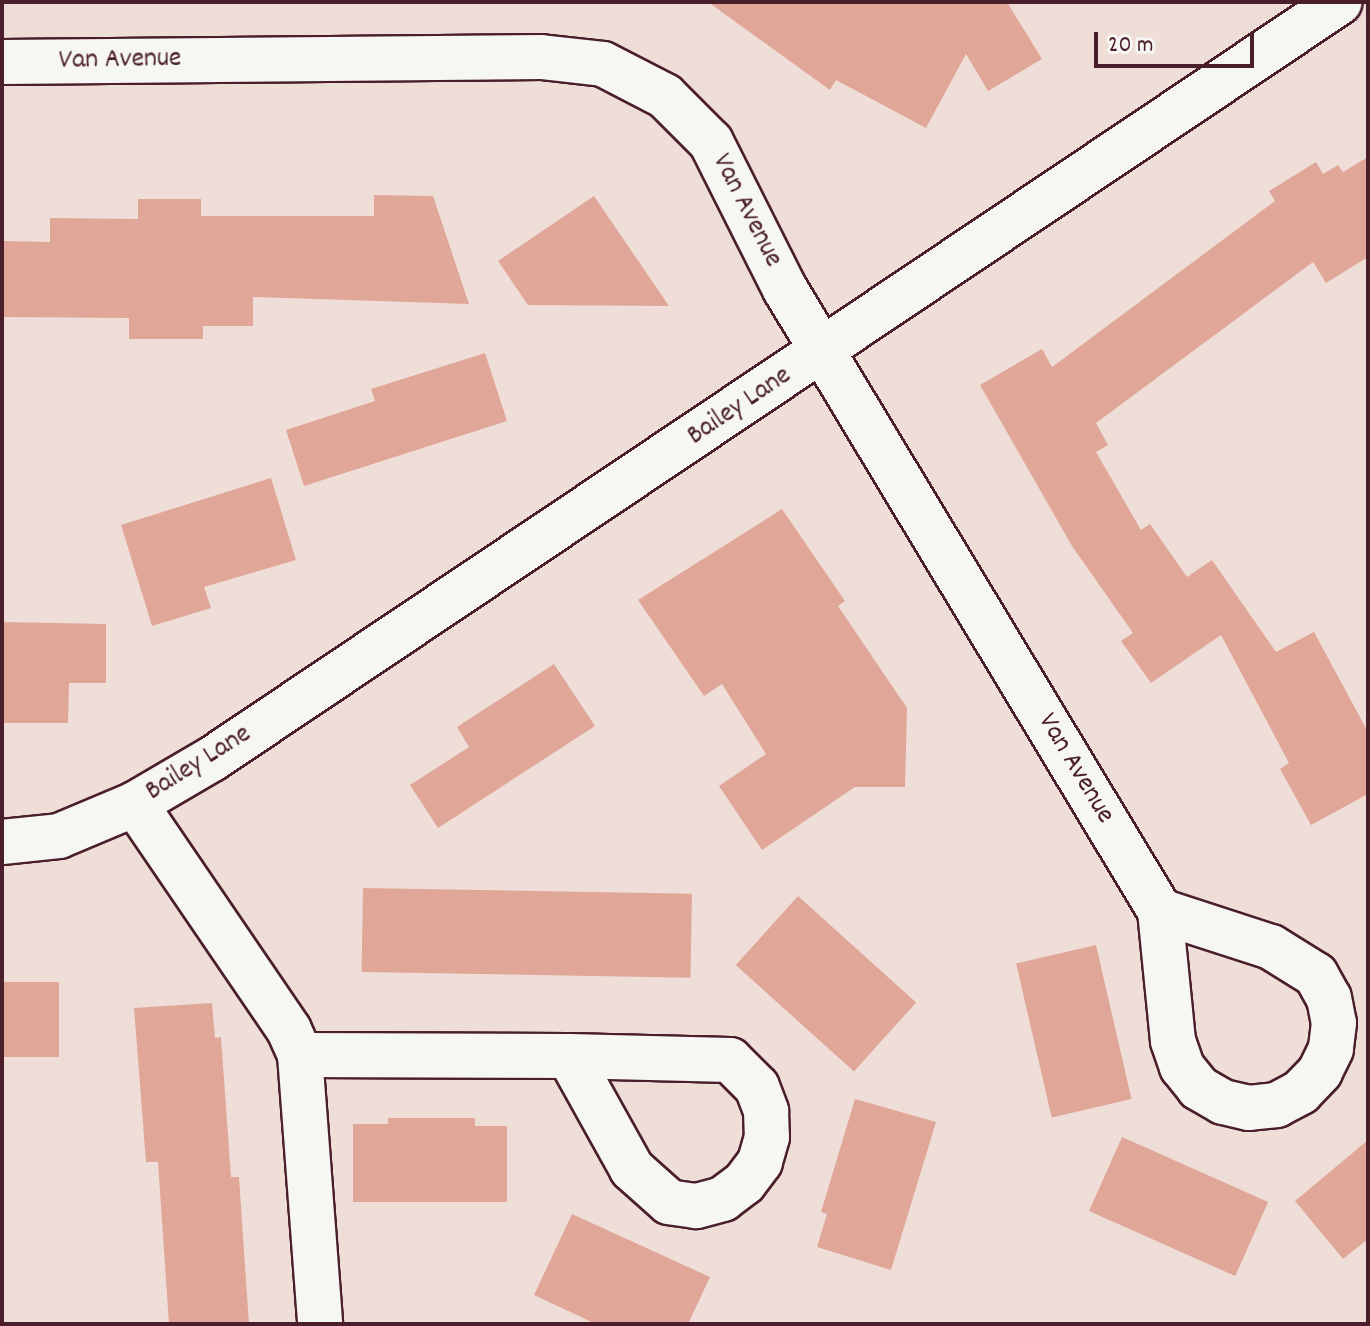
<!DOCTYPE html>
<style>
body{margin:0}
#map{position:relative;width:1370px;height:1326px;overflow:hidden;background:#efded7;font-family:Dekko,sans-serif}
div>[style]{position:absolute}
.building>*{inset:0;background:#e0a799;transform-origin:0 0}
.roads{filter:drop-shadow(2px 0 #4a1f2b) drop-shadow(-2px 0 #4a1f2b) drop-shadow(0 2px #4a1f2b) drop-shadow(0 -2px #4a1f2b)}
.minor>*{height:44px;margin:-22px;padding:0 22px;transform-origin:22px;border-radius:22px;background:#f6f6f2}
span{translate:-50% -50%;white-space:nowrap;text-align:center;line-height:1.15;-webkit-text-stroke:7px #f6f6f2;paint-order:stroke}
.street-label{font-size:28px;color:#4a1f2b}
.frame{position:absolute;inset:0;border:4px solid #4a1f2b;pointer-events:none}
.scale{position:absolute;left:1094px;top:32px;width:160px;height:36px;box-sizing:border-box;border:4px solid #4a1f2b;border-top:0;padding-left:10px;font-size:24px;line-height:28px;white-space:nowrap;color:#4a1f2b;-webkit-text-stroke:6px #f6f6f2;paint-order:stroke}
</style>
<div id="map">
<div class="building">
<div style="clip-path:polygon(708px 2px,1007px 2px,1042px 59px,988px 91px,966px 54px,926px 128px,836px 80px,830px 90px)"></div>
<div style="clip-path:polygon(1368px 157px,1368px 257px,1326px 283px,1313px 262px,1096px 423px,1108px 445px,1096px 452px,1141px 530px,1150px 524px,1187px 577px,1212px 560px,1276px 652px,1314px 632px,1368px 732px,1368px 794px,1311px 825px,1280px 769px,1289px 763px,1221px 635px,1151px 683px,1121px 641px,1133px 633px,1072px 546px,980px 385px,1042px 349px,1052px 367px,1275px 201px,1269px 191px,1316px 162px,1323px 174px,1338px 165px,1343px 172px)"></div>
<div style="clip-path:polygon(374px 195px,433px 196px,469px 304px,253px 297px,253px 326px,203px 326px,203px 339px,129px 339px,129px 318px,2px 317px,2px 241px,50px 242px,50px 218px,138px 219px,138px 199px,201px 199px,201px 216px,374px 216px)"></div>
<div style="clip-path:polygon(594px 196px,669px 306px,528px 305px,498px 261px)"></div>
<div style="clip-path:polygon(485px 353px,507px 421px,304px 486px,286px 430px,375px 401px,371px 389px)"></div>
<div style="clip-path:polygon(271px 478px,296px 560px,204px 587px,211px 608px,152px 626px,121px 525px)"></div>
<div style="clip-path:polygon(782px 509px,845px 601px,838px 606px,907px 708px,905px 787px,855px 787px,762px 850px,719px 786px,766px 754px,722px 684px,704px 696px,638px 600px)"></div>
<div style="clip-path:polygon(2px 622px,106px 624px,106px 683px,69px 683px,68px 723px,2px 723px)"></div>
<div style="clip-path:polygon(554px 664px,595px 726px,438px 828px,410px 785px,469px 747px,457px 727px)"></div>
<div style="left:363px;top:888px;width:329px;height:84px;rotate:1deg"></div>
<div style="left:798px;top:896px;width:159px;height:93px;rotate:42deg"></div>
<div style="left:1096px;top:945px;width:158px;height:82px;rotate:77deg"></div>
<div style="left:2px;top:982px;width:57px;height:75px"></div>
<div style="clip-path:polygon(212px 1003px,215px 1038px,221px 1037px,231px 1177px,239px 1177px,249px 1324px,169px 1324px,158px 1162px,146px 1162px,134px 1008px)"></div>
<div style="clip-path:polygon(855px 1099px,936px 1122px,891px 1270px,817px 1247px,827px 1214px,821px 1212px)"></div>
<div style="clip-path:polygon(388px 1118px,475px 1118px,475px 1126px,507px 1126px,507px 1202px,353px 1202px,353px 1124px,388px 1124px)"></div>
<div style="left:1122px;top:1137px;width:160px;height:81px;rotate:24deg"></div>
<div style="clip-path:polygon(1368px 1140px,1368px 1239px,1343px 1259px,1295px 1201px)"></div>
<div style="clip-path:polygon(572px 1214px,710px 1277px,688px 1324px,596px 1324px,534px 1295px)"></div>
</div>
<div class="roads">
<div class="minor">
<div style="left:2px;top:62px;width:539px;rotate:-0.53deg"></div>
<div style="left:541px;top:57px;width:62px;rotate:6.4deg"></div>
<div style="left:603px;top:64px;width:70px;rotate:27.3deg"></div>
<div style="left:665px;top:96px;width:65px;rotate:45deg"></div>
<div style="left:711px;top:142px;width:165px;rotate:63.3deg"></div>
<div style="left:785px;top:289px;width:726px;rotate:58.91deg"></div>
<div style="left:135px;top:804px;width:273px;rotate:55.7deg"></div>
<div style="left:289px;top:1030px;width:27px;rotate:66deg"></div>
<div style="left:300px;top:1055px;width:269px;rotate:0.2deg"></div>
<div style="left:2px;top:842px;width:57px;rotate:-6deg"></div>
<div style="left:59px;top:836px;width:82px;rotate:-22.8deg"></div>
<div style="left:135px;top:804px;width:89px;rotate:-30.3deg"></div>
<div style="left:212px;top:759px;width:1358px;rotate:-33.87deg"></div>
<div style="left:1160px;top:911px;width:117px;rotate:18deg"></div>
<div style="left:1271px;top:947px;width:53px;rotate:31.9deg"></div>
<div style="left:1316px;top:975px;width:26px;rotate:61deg"></div>
<div style="left:1329px;top:998px;width:25px;rotate:79deg"></div>
<div style="left:1334px;top:1023px;width:26px;rotate:97deg"></div>
<div style="left:1331px;top:1049px;width:25px;rotate:116deg"></div>
<div style="left:1320px;top:1072px;width:28px;rotate:134deg"></div>
<div style="left:1301px;top:1092px;width:27px;rotate:152deg"></div>
<div style="left:1277px;top:1105px;width:28px;rotate:174deg"></div>
<div style="left:1249px;top:1108px;width:27px;rotate:-167deg"></div>
<div style="left:1223px;top:1102px;width:28px;rotate:-150deg"></div>
<div style="left:1199px;top:1088px;width:27px;rotate:-129deg"></div>
<div style="left:1182px;top:1067px;width:28px;rotate:-109deg"></div>
<div style="left:1173px;top:1041px;width:131px;rotate:-95.7deg"></div>
<div style="left:300px;top:1055px;width:270px;rotate:85.7deg"></div>
<div style="left:569px;top:1056px;width:161px;rotate:1.4deg"></div>
<div style="left:730px;top:1060px;width:38px;rotate:45deg"></div>
<div style="left:757px;top:1087px;width:26px;rotate:69deg"></div>
<div style="left:766px;top:1111px;width:26px;rotate:88deg"></div>
<div style="left:767px;top:1137px;width:26px;rotate:106deg"></div>
<div style="left:760px;top:1162px;width:26px;rotate:127deg"></div>
<div style="left:744px;top:1183px;width:26px;rotate:143deg"></div>
<div style="left:723px;top:1199px;width:28px;rotate:165deg"></div>
<div style="left:696px;top:1206px;width:27px;rotate:-172deg"></div>
<div style="left:669px;top:1202px;width:50px;rotate:-138.3deg"></div>
<div style="left:632px;top:1169px;width:129px;rotate:-119.1deg"></div>
</div>
</div>
<div class="street-label">
<span style="left:120px;top:61px;rotate:-1deg">Van Avenue</span>
<span style="left:746px;top:211px;rotate:63deg">Van Avenue</span>
<span style="left:740px;top:407px;rotate:-34deg">Bailey Lane</span>
<span style="left:199px;top:764px;rotate:-32deg">Bailey Lane</span>
<span style="left:1075px;top:769px;rotate:59deg">Van Avenue</span>
</div>
<div class="frame"></div>
<div class="scale">20 m</div>
</div>
